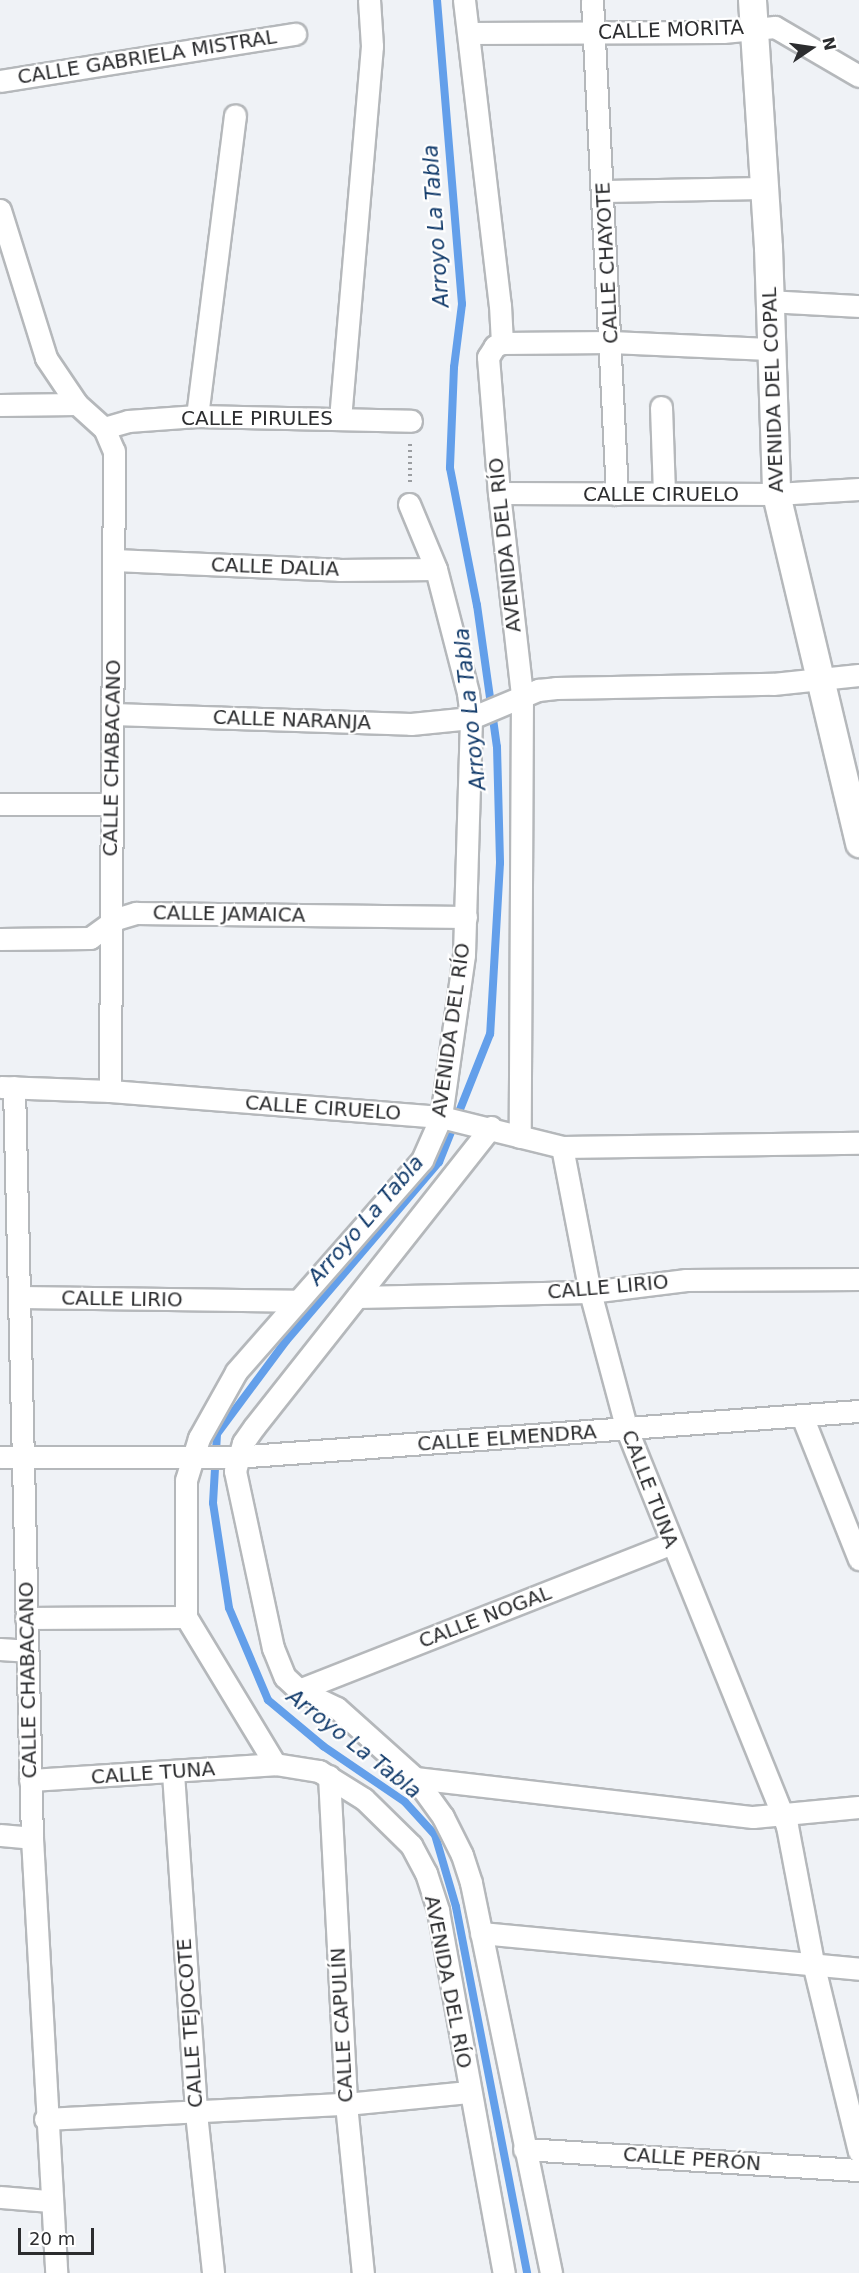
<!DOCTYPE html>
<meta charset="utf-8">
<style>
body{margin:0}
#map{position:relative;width:859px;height:2273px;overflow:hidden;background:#eff2f6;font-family:"DejaVu Sans",sans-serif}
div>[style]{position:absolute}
.stream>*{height:8px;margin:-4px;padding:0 4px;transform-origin:4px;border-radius:4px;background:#639fea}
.path>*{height:4px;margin-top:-2px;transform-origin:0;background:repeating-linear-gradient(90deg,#9b9ea1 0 1.5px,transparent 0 6px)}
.roads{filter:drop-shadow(2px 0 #b5b8bb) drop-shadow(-2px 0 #b5b8bb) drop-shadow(0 2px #b5b8bb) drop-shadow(0 -2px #b5b8bb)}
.minor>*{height:21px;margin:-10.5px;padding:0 10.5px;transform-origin:10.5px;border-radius:10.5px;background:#fff}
.tertiary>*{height:27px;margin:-13.5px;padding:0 13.5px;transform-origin:13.5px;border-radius:13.5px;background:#fff}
span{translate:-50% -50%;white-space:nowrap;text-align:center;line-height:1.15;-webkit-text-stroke:4.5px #fff;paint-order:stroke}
.street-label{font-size:20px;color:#2c2d2f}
.water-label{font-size:21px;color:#113a6a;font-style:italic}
.north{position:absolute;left:781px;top:18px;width:60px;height:60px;-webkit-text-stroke:4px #fff;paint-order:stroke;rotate:77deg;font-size:16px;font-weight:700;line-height:24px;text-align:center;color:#2c2d2f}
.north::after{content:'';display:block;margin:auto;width:21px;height:27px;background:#2c2d2f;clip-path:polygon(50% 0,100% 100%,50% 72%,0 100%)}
.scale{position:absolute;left:18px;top:2228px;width:76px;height:27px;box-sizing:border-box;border:3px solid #2c2d2f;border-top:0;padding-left:8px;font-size:18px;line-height:21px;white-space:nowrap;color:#2c2d2f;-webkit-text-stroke:4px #fff;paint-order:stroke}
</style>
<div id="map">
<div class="stream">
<div style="left:437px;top:0;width:305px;rotate:85.3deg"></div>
<div style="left:462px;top:304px;width:64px;rotate:97.2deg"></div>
<div style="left:454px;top:367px;width:101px;rotate:92.3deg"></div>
<div style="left:450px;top:468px;width:140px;rotate:78.9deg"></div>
<div style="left:477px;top:605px;width:143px;rotate:82deg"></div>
<div style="left:497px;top:747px;width:116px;rotate:88.5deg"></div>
<div style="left:500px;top:863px;width:171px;rotate:93.3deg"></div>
<div style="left:490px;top:1034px;width:138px;rotate:111.7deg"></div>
<div style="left:439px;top:1162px;width:235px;rotate:130.5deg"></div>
<div style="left:286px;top:1341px;width:116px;rotate:126.6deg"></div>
<div style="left:217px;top:1434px;width:69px;rotate:93.3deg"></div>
<div style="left:213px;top:1503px;width:106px;rotate:81.3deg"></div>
<div style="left:229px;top:1608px;width:100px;rotate:67deg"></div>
<div style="left:268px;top:1700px;width:72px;rotate:39.9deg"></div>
<div style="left:323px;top:1746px;width:99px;rotate:34.3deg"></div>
<div style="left:405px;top:1802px;width:45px;rotate:47.7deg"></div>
<div style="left:435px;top:1835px;width:75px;rotate:73.7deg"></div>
<div style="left:456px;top:1907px;width:373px;rotate:79deg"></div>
</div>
<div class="path">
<div style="left:410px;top:482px;width:40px;rotate:-90deg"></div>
</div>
<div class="roads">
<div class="minor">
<div style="left:464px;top:0;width:307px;rotate:83.3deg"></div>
<div style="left:500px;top:305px;width:38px;rotate:87deg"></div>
<div style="left:502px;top:343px;width:8px;rotate:157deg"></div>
<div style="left:495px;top:346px;width:13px;rotate:122deg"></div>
<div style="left:488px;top:357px;width:136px;rotate:85.4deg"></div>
<div style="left:499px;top:493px;width:204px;rotate:83.5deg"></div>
<div style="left:522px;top:696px;width:441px;rotate:90.3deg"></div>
<div style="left:592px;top:0;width:495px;rotate:87.1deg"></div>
<div style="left:469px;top:33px;width:254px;rotate:-0.2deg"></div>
<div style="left:723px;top:32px;width:52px;rotate:-5.5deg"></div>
<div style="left:775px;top:27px;width:97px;rotate:30.3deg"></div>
<div style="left:0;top:81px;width:299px;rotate:-9.1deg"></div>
<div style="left:603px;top:191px;width:161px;rotate:-1.1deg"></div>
<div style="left:0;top:210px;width:155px;rotate:72.7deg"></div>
<div style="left:46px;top:358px;width:55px;rotate:56deg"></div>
<div style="left:77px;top:404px;width:36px;rotate:42deg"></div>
<div style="left:104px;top:428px;width:25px;rotate:67deg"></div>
<div style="left:114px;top:451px;width:640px;rotate:90.36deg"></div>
<div style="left:769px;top:301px;width:90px;rotate:3.2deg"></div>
<div style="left:502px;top:343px;width:109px;rotate:-0.5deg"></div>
<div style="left:611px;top:342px;width:158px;rotate:2.5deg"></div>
<div style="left:0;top:405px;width:77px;rotate:-0.7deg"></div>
<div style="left:661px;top:407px;width:87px;rotate:88deg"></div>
<div style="left:197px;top:416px;width:303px;rotate:-82.8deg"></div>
<div style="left:340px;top:419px;width:374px;rotate:-85.1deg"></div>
<div style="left:372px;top:46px;width:46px;rotate:-93.7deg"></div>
<div style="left:104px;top:428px;width:25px;rotate:-16deg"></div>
<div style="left:128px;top:421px;width:69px;rotate:-4.1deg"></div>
<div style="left:197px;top:416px;width:214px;rotate:1.3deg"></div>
<div style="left:499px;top:493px;width:277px;rotate:0.2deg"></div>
<div style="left:776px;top:494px;width:83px;rotate:-3.4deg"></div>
<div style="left:409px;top:504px;width:70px;rotate:67.4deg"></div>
<div style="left:436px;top:569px;width:128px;rotate:75.5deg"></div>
<div style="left:468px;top:693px;width:25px;rotate:83deg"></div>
<div style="left:471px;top:718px;width:237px;rotate:91.7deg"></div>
<div style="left:464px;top:955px;width:164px;rotate:98.1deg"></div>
<div style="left:441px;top:1117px;width:47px;rotate:113.8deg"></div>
<div style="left:422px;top:1160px;width:282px;rotate:131.3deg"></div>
<div style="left:236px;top:1372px;width:76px;rotate:119.3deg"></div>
<div style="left:199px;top:1438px;width:44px;rotate:107.2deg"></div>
<div style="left:186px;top:1480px;width:137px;rotate:90deg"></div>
<div style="left:186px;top:1617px;width:172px;rotate:58.8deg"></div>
<div style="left:275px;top:1764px;width:45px;rotate:9deg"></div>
<div style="left:319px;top:1771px;width:53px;rotate:31.9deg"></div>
<div style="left:364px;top:1799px;width:66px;rotate:44.4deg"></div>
<div style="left:411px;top:1845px;width:32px;rotate:62deg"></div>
<div style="left:426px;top:1873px;width:40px;rotate:72deg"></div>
<div style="left:438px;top:1911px;width:368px;rotate:79.7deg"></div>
<div style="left:114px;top:560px;width:225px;rotate:2.5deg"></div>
<div style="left:339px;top:570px;width:97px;rotate:-0.6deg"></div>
<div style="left:113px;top:714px;width:298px;rotate:1.9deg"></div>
<div style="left:411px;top:724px;width:60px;rotate:-5.7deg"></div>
<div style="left:471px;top:718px;width:73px;rotate:-22.7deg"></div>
<div style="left:538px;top:690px;width:18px;rotate:-6deg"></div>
<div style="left:556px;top:688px;width:217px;rotate:-1.1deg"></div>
<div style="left:773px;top:684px;width:86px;rotate:-6deg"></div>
<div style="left:0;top:804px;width:111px"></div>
<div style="left:0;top:939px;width:90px;rotate:-0.6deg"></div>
<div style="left:90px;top:938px;width:32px;rotate:-36deg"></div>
<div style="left:116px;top:919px;width:21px;rotate:-17deg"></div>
<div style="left:136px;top:913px;width:330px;rotate:0.7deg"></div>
<div style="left:1px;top:1087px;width:109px;rotate:2.1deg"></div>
<div style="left:110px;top:1091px;width:332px;rotate:4.5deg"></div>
<div style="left:441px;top:1117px;width:125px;rotate:13.9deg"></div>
<div style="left:562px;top:1147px;width:297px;rotate:-0.8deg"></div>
<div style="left:14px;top:1087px;width:751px;rotate:88.63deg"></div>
<div style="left:32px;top:1838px;width:436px;rotate:86.8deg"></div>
<div style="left:491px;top:1127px;width:382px;rotate:128.3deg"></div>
<div style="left:254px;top:1427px;width:19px;rotate:125deg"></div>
<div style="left:243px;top:1443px;width:29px;rotate:106deg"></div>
<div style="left:235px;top:1471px;width:181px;rotate:77.9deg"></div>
<div style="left:273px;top:1648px;width:31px;rotate:68deg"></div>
<div style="left:285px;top:1677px;width:19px;rotate:43deg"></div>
<div style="left:299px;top:1690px;width:42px;rotate:25.3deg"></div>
<div style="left:337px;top:1708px;width:105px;rotate:41.9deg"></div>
<div style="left:415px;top:1778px;width:48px;rotate:54.3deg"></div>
<div style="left:443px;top:1817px;width:42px;rotate:63.4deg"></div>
<div style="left:462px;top:1855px;width:29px;rotate:72deg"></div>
<div style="left:471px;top:1883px;width:398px;rotate:78.4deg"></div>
<div style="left:562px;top:1147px;width:148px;rotate:79.1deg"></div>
<div style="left:590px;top:1292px;width:143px;rotate:75deg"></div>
<div style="left:627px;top:1430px;width:427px;rotate:68deg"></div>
<div style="left:787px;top:1826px;width:144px;rotate:79.2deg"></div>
<div style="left:814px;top:1967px;width:190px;rotate:76.3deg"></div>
<div style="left:20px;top:1297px;width:277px;rotate:0.8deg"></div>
<div style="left:357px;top:1297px;width:233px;rotate:-1.2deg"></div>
<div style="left:590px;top:1292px;width:97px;rotate:-7.1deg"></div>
<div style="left:686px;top:1280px;width:173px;rotate:-0.3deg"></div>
<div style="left:802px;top:1416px;width:154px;rotate:68.3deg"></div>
<div style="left:0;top:1457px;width:235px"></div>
<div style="left:235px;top:1457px;width:626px;rotate:-4.22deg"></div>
<div style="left:26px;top:1618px;width:160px;rotate:-0.4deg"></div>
<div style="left:0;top:1649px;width:26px;rotate:4deg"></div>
<div style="left:299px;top:1690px;width:399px;rotate:-21.5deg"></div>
<div style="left:173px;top:1773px;width:341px;rotate:86.1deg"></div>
<div style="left:196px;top:2113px;width:161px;rotate:83.9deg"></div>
<div style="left:329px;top:1776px;width:328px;rotate:87deg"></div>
<div style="left:346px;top:2104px;width:170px;rotate:84.3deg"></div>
<div style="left:415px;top:1778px;width:340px;rotate:6.6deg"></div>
<div style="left:753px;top:1817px;width:106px;rotate:-5.4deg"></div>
<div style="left:30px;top:1780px;width:246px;rotate:-3.7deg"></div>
<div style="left:0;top:1835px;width:32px;rotate:5deg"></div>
<div style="left:481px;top:1933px;width:380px;rotate:5.4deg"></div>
<div style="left:45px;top:2119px;width:301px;rotate:-2.9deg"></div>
<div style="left:346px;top:2104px;width:123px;rotate:-5.6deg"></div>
<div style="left:524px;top:2149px;width:336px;rotate:3.6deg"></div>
<div style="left:0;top:2197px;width:49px;rotate:4.7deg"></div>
</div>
<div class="tertiary">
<div style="left:752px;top:0;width:248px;rotate:86.3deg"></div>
<div style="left:768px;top:247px;width:247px;rotate:88.1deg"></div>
<div style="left:776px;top:494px;width:359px;rotate:76.6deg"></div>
</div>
</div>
<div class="street-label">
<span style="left:671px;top:30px;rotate:-2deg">CALLE MORITA</span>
<span style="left:147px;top:57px;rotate:-9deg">CALLE GABRIELA MISTRAL</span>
<span style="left:607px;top:263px;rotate:-93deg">CALLE CHAYOTE</span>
<span style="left:773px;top:390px;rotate:-92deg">AVENIDA DEL COPAL</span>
<span style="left:257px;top:418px">CALLE PIRULES</span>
<span style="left:661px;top:494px">CALLE CIRUELO</span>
<span style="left:505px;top:545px;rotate:-96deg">AVENIDA DEL RÍO</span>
<span style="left:275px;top:567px;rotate:2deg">CALLE DALIA</span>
<span style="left:292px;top:720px;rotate:2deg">CALLE NARANJA</span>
<span style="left:112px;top:758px;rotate:-89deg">CALLE CHABACANO</span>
<span style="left:229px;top:914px;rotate:1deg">CALLE JAMAICA</span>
<span style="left:451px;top:1030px;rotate:-82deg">AVENIDA DEL RÍO</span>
<span style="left:323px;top:1108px;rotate:4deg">CALLE CIRUELO</span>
<span style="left:608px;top:1287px;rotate:-5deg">CALLE LIRIO</span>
<span style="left:122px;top:1299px;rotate:1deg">CALLE LIRIO</span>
<span style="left:507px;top:1438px;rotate:-4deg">CALLE ELMENDRA</span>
<span style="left:650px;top:1489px;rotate:69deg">CALLE TUNA</span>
<span style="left:485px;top:1617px;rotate:-21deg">CALLE NOGAL</span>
<span style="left:28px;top:1680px;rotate:-91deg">CALLE CHABACANO</span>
<span style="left:153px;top:1773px;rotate:-4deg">CALLE TUNA</span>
<span style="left:448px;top:1982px;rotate:79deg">AVENIDA DEL RÍO</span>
<span style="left:190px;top:2023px;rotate:-94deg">CALLE TEJOCOTE</span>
<span style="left:342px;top:2025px;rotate:-93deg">CALLE CAPULÍN</span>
<span style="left:692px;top:2159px;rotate:4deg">CALLE PERÓN</span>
</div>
<div class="water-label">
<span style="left:436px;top:226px;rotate:-94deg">Arroyo La Tabla</span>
<span style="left:470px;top:709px;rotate:-96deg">Arroyo La Tabla</span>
<span style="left:366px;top:1220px;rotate:-49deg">Arroyo La Tabla</span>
<span style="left:354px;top:1744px;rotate:38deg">Arroyo La Tabla</span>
</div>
<div class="north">N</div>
<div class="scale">20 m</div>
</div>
